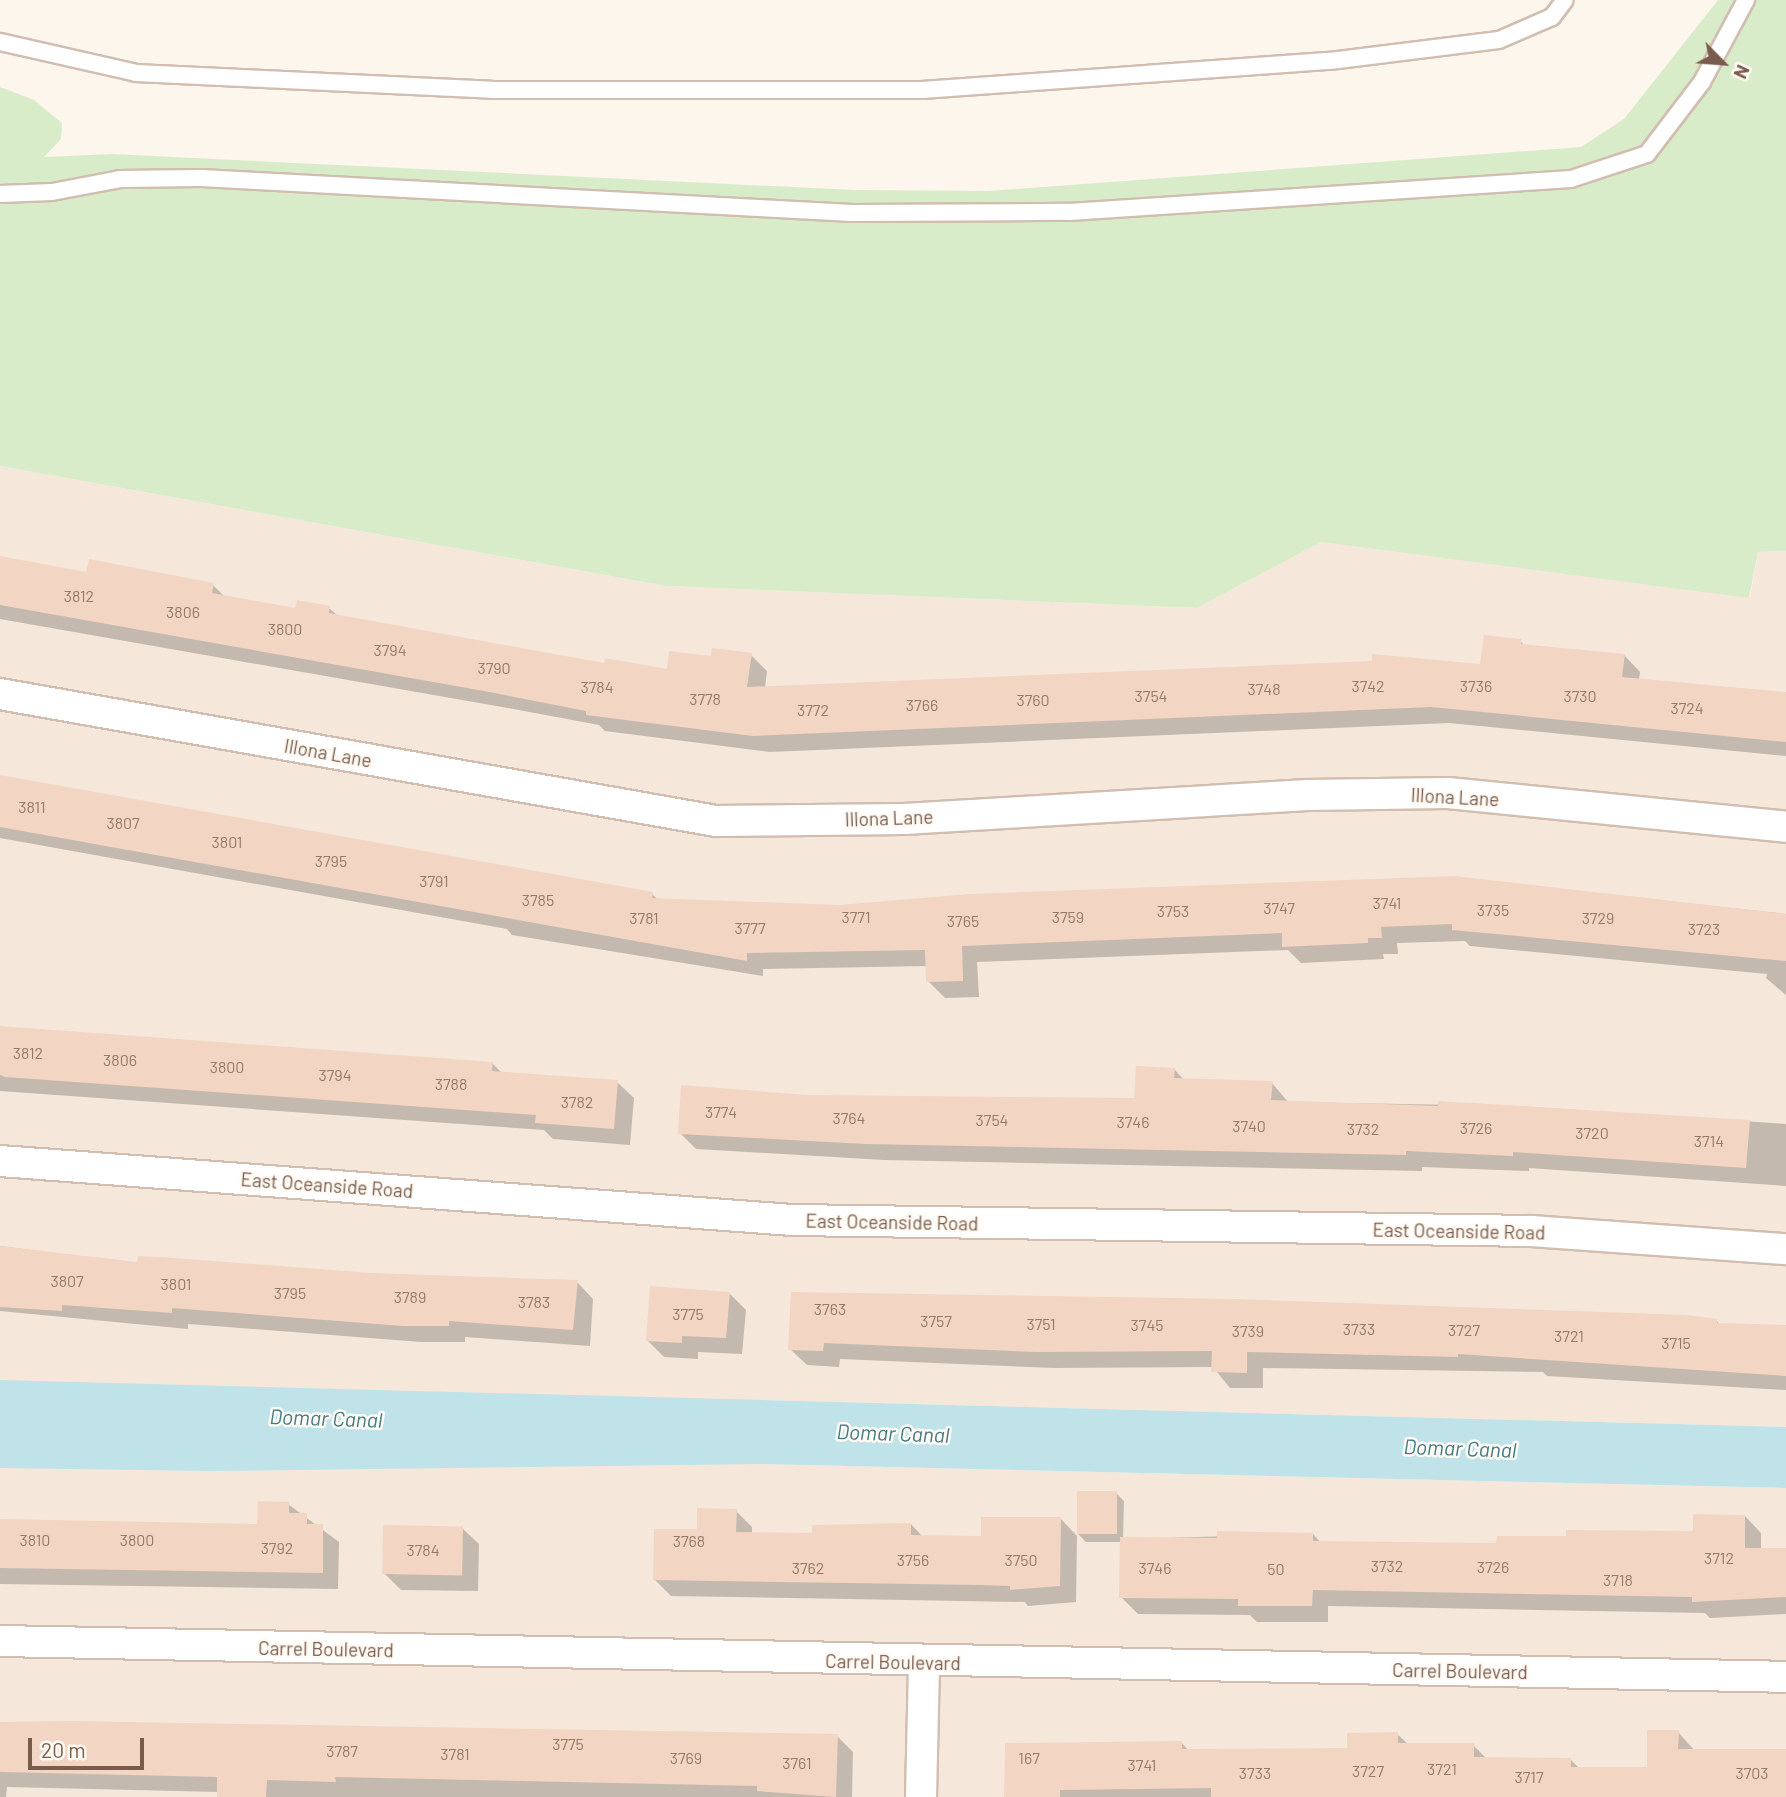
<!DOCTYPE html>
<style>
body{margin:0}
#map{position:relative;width:1786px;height:1797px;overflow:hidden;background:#fdf6ec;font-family:Barlow,sans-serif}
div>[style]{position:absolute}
.residential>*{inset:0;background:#f5e8da}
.green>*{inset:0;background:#d8ecc9}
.water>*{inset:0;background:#bfe3e8}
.shadow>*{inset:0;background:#0003}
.building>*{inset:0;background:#f3d5c3;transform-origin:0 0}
.roads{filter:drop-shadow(2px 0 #d1beb0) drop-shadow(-2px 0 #d1beb0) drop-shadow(0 2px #d1beb0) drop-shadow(0 -2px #d1beb0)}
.service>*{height:16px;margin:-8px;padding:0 8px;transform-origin:8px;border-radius:8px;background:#fff}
.minor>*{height:30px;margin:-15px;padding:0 15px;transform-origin:15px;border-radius:15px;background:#fff}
span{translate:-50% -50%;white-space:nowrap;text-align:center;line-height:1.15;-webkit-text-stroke:5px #fffaf3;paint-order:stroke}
.number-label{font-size:16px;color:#987a6a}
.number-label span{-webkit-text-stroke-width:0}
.street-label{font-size:19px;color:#7a5c4d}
.water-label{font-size:21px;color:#437c86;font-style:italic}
.north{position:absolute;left:1688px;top:28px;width:70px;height:70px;-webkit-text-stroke:5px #fffaf3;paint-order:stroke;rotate:115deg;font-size:19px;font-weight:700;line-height:28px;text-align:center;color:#7a5c4d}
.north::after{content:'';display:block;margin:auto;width:24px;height:32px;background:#7a5c4d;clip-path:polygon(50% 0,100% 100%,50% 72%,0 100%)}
.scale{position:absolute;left:28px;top:1738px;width:116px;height:32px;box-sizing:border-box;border:4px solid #7a5c4d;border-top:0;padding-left:9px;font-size:21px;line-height:24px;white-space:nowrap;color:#7a5c4d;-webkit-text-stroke:5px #fffaf3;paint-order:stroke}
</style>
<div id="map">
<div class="residential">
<div style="clip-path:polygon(0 466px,666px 586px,1197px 608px,1321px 542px,1750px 597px,1758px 552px,1786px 551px,1786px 1427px,758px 1400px,759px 1464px,1786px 1488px,1786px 1797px,0 1797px)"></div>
</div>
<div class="green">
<div style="clip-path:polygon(1718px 0,1786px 0,1786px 551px,1758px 552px,1749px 598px,1321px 542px,1197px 608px,666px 586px,0 466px,0 87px,34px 100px,62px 123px,61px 139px,44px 157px,112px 154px,854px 190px,988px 191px,1581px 147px,1624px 119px)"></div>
</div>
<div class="water">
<div style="clip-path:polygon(0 1380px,1786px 1427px,1786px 1488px,759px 1464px,213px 1471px,0 1468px)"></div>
</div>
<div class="shadow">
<div style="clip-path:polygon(0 558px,88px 574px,213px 585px,225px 597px,297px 610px,329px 608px,338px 616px,606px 665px,669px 671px,713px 658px,751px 655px,767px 671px,765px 688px,1482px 666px,1520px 641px,1525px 646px,1624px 655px,1640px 672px,1639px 680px,1786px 693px,1786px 756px,1449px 723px,770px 752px,605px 731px,599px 725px,502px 707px,0 619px)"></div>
<div style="clip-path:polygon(0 777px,652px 894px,658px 900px,839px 907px,1455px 878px,1786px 914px,1786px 995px,1766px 978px,1767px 974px,1470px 946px,1465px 941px,1397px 943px,1398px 954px,1383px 954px,1384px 959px,1301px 963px,1288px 950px,977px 962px,979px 997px,945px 998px,928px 981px,928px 966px,763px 969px,763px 976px,512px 935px,507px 929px,0 838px)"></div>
<div style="clip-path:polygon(0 1028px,492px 1063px,502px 1073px,617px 1082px,634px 1098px,630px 1145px,553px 1139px,544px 1130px,0 1091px)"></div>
<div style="clip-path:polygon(1174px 1069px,1184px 1080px,1272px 1083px,1288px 1102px,1517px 1106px,1786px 1124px,1786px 1186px,1529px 1168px,1529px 1171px,1422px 1167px,1422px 1171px,884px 1160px,696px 1149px,680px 1133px,808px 1096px,1136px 1100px)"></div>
<div style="clip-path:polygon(0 1246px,139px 1264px,577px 1282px,593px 1299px,590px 1346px,465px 1337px,465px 1342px,421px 1342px,188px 1324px,188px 1329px,0 1311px)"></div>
<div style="clip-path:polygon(729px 1293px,746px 1310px,742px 1354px,698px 1352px,698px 1359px,664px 1357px,647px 1340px)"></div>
<div style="clip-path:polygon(793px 1294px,1716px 1320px,1720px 1325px,1786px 1328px,1786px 1390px,1547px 1376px,1543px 1372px,1263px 1368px,1263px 1388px,1230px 1388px,1213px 1367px,1054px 1368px,840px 1359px,839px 1367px,807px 1365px,790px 1349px)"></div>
<div style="clip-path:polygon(1116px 1493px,1124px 1501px,1123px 1539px,1313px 1534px,1321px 1543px,1498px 1545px,1694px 1533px,1745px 1516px,1761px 1533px,1761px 1550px,1786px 1550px,1786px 1614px,1710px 1618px,1705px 1613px,1328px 1606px,1328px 1622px,1257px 1622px,1250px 1615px,1138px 1614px,1121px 1597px,1122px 1542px,1086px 1542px,1078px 1534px)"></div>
<div style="clip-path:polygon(288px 1504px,339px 1542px,338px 1589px,0 1584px,0 1520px,259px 1526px)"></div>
<div style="clip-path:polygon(736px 1511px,752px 1527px,752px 1534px,814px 1535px,911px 1524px,923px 1537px,983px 1537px,1061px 1519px,1077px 1536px,1076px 1602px,1028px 1606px,1025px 1602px,671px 1596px,655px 1580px,698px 1531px)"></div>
<div style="clip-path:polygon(462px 1528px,479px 1544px,478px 1591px,401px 1590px,384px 1573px)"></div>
<div style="clip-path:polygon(0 1724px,837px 1736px,853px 1752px,852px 1797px,218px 1797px,218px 1792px,7px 1787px,6px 1797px,0 1797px)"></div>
<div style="clip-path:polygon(1678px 1732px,1695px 1751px,1786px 1752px,1786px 1797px,1006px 1797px,1181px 1742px,1189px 1751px,1349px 1750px,1397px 1734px,1408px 1744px,1473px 1745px,1487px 1759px,1570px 1759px,1580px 1769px,1649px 1769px)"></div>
</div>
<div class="building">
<div style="clip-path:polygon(0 556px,86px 572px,89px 559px,214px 583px,212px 593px,295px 608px,297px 600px,330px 606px,329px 613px,604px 663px,605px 658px,667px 669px,669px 651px,711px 656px,712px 648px,752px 653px,747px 687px,1372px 661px,1372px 654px,1480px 664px,1484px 635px,1521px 639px,1521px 644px,1625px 654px,1622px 677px,1786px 692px,1786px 742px,1431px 707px,753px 736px,586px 715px,586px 711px,484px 691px,0 605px)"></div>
<div style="clip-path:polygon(0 775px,653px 892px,652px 898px,839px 905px,970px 894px,1455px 876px,1786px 914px,1786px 961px,1452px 930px,1452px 924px,1381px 927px,1382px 938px,1368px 938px,1368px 943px,1282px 947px,1282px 933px,962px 946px,963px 981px,926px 982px,925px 950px,747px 953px,747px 961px,0 827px)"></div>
<div style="clip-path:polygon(0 1026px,493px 1062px,492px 1071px,618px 1080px,614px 1129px,535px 1123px,536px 1115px,5px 1077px,0 1075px)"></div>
<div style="clip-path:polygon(1136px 1066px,1175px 1068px,1174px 1078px,1273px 1081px,1271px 1100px,1438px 1106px,1438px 1101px,1750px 1120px,1746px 1168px,1513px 1152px,1513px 1156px,1406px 1151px,1406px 1155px,866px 1144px,678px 1134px,681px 1085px,808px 1095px,1134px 1098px)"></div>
<div style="clip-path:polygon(0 1246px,137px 1262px,138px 1256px,161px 1257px,371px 1273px,578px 1280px,573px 1330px,449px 1321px,449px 1326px,403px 1326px,172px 1308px,172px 1313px,62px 1305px,62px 1311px,0 1307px)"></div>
<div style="clip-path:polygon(650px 1286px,730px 1292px,726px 1338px,682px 1336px,682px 1343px,646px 1341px)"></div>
<div style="clip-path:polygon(791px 1292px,1236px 1299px,1686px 1315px,1717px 1319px,1717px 1323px,1786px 1325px,1786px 1376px,1458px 1354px,1458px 1357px,1247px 1352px,1247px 1373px,1211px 1372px,1212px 1351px,1036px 1352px,824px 1343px,823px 1351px,788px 1350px)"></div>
<div style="left:1077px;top:1491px;width:40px;height:43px"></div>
<div style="clip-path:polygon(258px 1501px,289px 1502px,289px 1513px,307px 1513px,307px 1524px,323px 1524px,323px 1573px,0 1568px,0 1519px,257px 1524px)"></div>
<div style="clip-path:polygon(697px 1508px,737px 1509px,736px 1532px,812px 1533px,812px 1525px,911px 1523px,911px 1535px,981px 1536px,981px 1517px,1061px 1517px,1060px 1586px,1010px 1590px,1010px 1586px,980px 1585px,653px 1580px,654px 1529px,697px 1529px)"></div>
<div style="clip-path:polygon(1693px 1514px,1745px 1515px,1745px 1548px,1786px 1548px,1786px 1597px,1692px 1602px,1692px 1597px,1313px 1590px,1312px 1606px,1238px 1606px,1238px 1599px,1119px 1598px,1120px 1537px,1217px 1538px,1217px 1531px,1313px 1533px,1313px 1541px,1496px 1543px,1497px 1536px,1566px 1536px,1566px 1530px,1693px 1531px)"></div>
<div style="left:383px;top:1525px;width:80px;height:49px;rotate:1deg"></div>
<div style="clip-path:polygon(71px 1721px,838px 1734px,836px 1797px,757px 1791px,757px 1786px,335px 1777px,336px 1782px,267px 1780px,266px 1797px,217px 1797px,217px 1777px,0 1772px,0 1722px)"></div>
<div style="clip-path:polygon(1647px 1730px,1679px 1730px,1678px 1749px,1786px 1749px,1786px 1797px,1211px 1797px,1211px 1788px,1060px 1790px,1060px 1797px,1004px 1797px,1005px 1743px,1182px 1741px,1182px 1749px,1347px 1748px,1347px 1733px,1398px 1732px,1398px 1743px,1474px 1743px,1474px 1757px,1571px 1758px,1571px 1767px,1647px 1767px)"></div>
</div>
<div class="roads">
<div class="service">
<div style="left:0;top:42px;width:139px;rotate:12.8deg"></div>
<div style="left:136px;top:73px;width:356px;rotate:2.7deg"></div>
<div style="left:492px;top:90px;width:430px"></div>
<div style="left:922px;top:90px;width:409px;rotate:-4.1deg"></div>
<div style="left:1330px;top:61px;width:170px;rotate:-7.1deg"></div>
<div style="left:1499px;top:40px;width:58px;rotate:-23.5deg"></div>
<div style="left:1552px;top:17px;width:21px;rotate:-53deg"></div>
<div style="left:0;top:194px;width:52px;rotate:-2.2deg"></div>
<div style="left:52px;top:192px;width:69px;rotate:-10.8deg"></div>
<div style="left:120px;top:179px;width:81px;rotate:-0.7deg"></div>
<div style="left:201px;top:178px;width:652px;rotate:3.08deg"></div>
<div style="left:852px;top:213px;width:217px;rotate:-0.3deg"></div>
<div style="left:1069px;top:212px;width:503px;rotate:-3.76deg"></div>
<div style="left:1571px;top:179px;width:80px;rotate:-18.2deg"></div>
<div style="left:1647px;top:154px;width:91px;rotate:-52.6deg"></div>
<div style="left:1702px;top:82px;width:93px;rotate:-61.8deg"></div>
</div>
<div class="minor">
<div style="left:0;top:694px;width:727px;rotate:10.06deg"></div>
<div style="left:716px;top:821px;width:188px;rotate:-0.6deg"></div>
<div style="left:904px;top:819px;width:404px;rotate:-3.4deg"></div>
<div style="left:1307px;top:795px;width:141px;rotate:-0.8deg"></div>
<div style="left:1448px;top:793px;width:340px;rotate:5.7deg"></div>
<div style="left:0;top:1161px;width:794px;rotate:4.26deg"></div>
<div style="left:792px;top:1220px;width:740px;rotate:0.85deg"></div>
<div style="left:1532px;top:1231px;width:255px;rotate:4.1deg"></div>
<div style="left:0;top:1641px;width:1786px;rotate:1.15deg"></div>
<div style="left:921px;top:1797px;width:135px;rotate:-88.7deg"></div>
</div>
</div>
<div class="number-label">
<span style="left:79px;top:596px">3812</span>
<span style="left:183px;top:612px">3806</span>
<span style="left:285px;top:629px">3800</span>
<span style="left:390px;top:650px">3794</span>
<span style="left:494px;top:668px">3790</span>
<span style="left:1368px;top:686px">3742</span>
<span style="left:1476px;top:686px">3736</span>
<span style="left:597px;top:687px">3784</span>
<span style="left:1264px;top:689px">3748</span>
<span style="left:1151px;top:696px">3754</span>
<span style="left:1580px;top:696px">3730</span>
<span style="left:705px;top:699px">3778</span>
<span style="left:1033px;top:700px">3760</span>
<span style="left:922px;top:705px">3766</span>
<span style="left:1687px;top:708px">3724</span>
<span style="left:813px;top:710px">3772</span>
<span style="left:32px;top:807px">3811</span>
<span style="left:123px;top:823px">3807</span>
<span style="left:227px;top:842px">3801</span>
<span style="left:331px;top:861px">3795</span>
<span style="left:434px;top:881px">3791</span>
<span style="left:538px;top:900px">3785</span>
<span style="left:1387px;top:903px">3741</span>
<span style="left:1279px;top:908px">3747</span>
<span style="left:1493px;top:910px">3735</span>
<span style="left:1173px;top:911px">3753</span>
<span style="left:856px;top:917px">3771</span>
<span style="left:1068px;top:917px">3759</span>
<span style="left:644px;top:918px">3781</span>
<span style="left:1598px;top:918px">3729</span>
<span style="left:963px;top:921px">3765</span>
<span style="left:750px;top:928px">3777</span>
<span style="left:1704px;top:929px">3723</span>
<span style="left:28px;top:1053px">3812</span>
<span style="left:120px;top:1060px">3806</span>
<span style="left:227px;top:1067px">3800</span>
<span style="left:335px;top:1075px">3794</span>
<span style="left:451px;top:1084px">3788</span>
<span style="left:577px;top:1102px">3782</span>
<span style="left:721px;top:1112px">3774</span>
<span style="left:849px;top:1118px">3764</span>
<span style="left:992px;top:1120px">3754</span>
<span style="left:1133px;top:1122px">3746</span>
<span style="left:1249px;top:1126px">3740</span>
<span style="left:1476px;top:1128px">3726</span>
<span style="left:1363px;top:1129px">3732</span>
<span style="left:1592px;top:1133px">3720</span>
<span style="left:1709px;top:1141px">3714</span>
<span style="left:67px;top:1281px">3807</span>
<span style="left:176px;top:1284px">3801</span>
<span style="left:290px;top:1293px">3795</span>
<span style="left:410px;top:1297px">3789</span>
<span style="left:534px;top:1302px">3783</span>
<span style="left:830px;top:1309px">3763</span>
<span style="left:688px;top:1314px">3775</span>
<span style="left:936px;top:1321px">3757</span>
<span style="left:1041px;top:1324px">3751</span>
<span style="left:1147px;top:1325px">3745</span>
<span style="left:1359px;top:1329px">3733</span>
<span style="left:1464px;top:1330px">3727</span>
<span style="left:1248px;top:1331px">3739</span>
<span style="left:1569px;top:1336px">3721</span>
<span style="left:1676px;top:1343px">3715</span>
<span style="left:35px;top:1540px">3810</span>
<span style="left:137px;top:1540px">3800</span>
<span style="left:689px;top:1541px">3768</span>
<span style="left:277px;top:1548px">3792</span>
<span style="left:423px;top:1550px">3784</span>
<span style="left:1719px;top:1558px">3712</span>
<span style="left:913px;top:1560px">3756</span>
<span style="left:1021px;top:1560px">3750</span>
<span style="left:1387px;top:1566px">3732</span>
<span style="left:1493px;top:1567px">3726</span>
<span style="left:808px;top:1568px">3762</span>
<span style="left:1155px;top:1568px">3746</span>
<span style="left:1276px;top:1569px">50</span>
<span style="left:1618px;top:1580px">3718</span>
<span style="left:568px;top:1744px">3775</span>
<span style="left:342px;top:1751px">3787</span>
<span style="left:455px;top:1754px">3781</span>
<span style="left:686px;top:1758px">3769</span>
<span style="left:1029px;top:1758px">167</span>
<span style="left:797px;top:1763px">3761</span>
<span style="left:1142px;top:1765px">3741</span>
<span style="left:1442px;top:1769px">3721</span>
<span style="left:1368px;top:1771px">3727</span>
<span style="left:1255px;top:1773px">3733</span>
<span style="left:1752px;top:1773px">3703</span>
<span style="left:1529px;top:1777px">3717</span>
</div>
<div class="street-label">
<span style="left:328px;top:753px;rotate:10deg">Illona Lane</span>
<span style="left:1455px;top:797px;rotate:3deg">Illona Lane</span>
<span style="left:889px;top:818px;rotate:-2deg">Illona Lane</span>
<span style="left:327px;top:1185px;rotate:4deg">East Oceanside Road</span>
<span style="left:892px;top:1222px;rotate:1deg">East Oceanside Road</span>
<span style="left:1459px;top:1231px;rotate:1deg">East Oceanside Road</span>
<span style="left:326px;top:1649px;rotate:1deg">Carrel Boulevard</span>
<span style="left:893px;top:1662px;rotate:1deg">Carrel Boulevard</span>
<span style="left:1460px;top:1671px;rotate:1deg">Carrel Boulevard</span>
</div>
<div class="water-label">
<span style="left:326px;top:1418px;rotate:2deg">Domar Canal</span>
<span style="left:893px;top:1433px;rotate:2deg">Domar Canal</span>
<span style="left:1460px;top:1448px;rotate:2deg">Domar Canal</span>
</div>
<div class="north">N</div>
<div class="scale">20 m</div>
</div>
